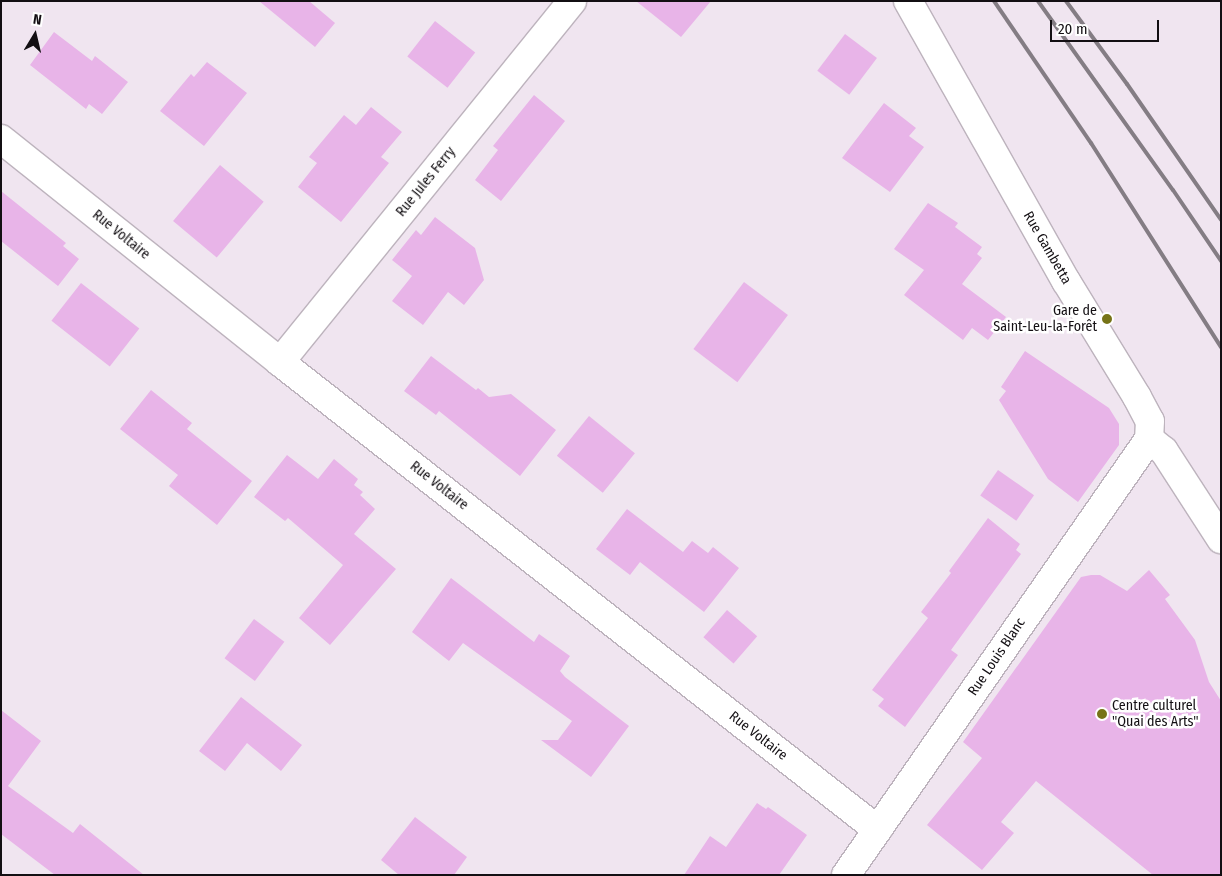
<!DOCTYPE html>
<meta charset="utf-8">
<style>
body{margin:0}
#map{position:relative;width:1222px;height:876px;overflow:hidden;background:#f0e5f0;font-family:"Fira Sans Condensed",sans-serif}
div>[style]{position:absolute}
.building>*{inset:0;background:#e8b4e8;transform-origin:0 0}
.roads{filter:drop-shadow(1px 0 #bdb3bd) drop-shadow(-1px 0 #bdb3bd) drop-shadow(0 1px #bdb3bd) drop-shadow(0 -1px #bdb3bd)}
.minor>*{height:28px;margin:-14px;padding:0 14px;transform-origin:14px;border-radius:14px;background:#fff}
.rail>*{height:4px;margin:-2px;padding:0 2px;transform-origin:2px;border-radius:2px;background:#847d84}
.dots>*{width:14px;height:14px;translate:-50% -50%;box-sizing:border-box;border:2px solid #fff;border-radius:50%}
span{translate:-50% -50%;white-space:nowrap;text-align:center;line-height:1.15;-webkit-text-stroke:5px #fff;paint-order:stroke}
.street-label{font-size:14px;color:#130f13}
.poi-label{font-size:14px;color:#130f13}
.right{translate:-100% -50%;text-align:right}
.left{translate:0 -50%;text-align:left}
.frame{position:absolute;inset:0;border:2px solid #130f13;pointer-events:none}
.north{position:absolute;left:10px;top:10px;width:50px;height:50px;-webkit-text-stroke:4px #fff;paint-order:stroke;rotate:9deg;font-size:14px;font-weight:700;line-height:20px;text-align:center;color:#130f13}
.north::after{content:'';display:block;margin:auto;width:18px;height:22px;background:#130f13;clip-path:polygon(50% 0,100% 100%,50% 72%,0 100%)}
.scale{position:absolute;left:1050px;top:20px;width:109px;height:22px;box-sizing:border-box;border:2px solid #130f13;border-top:0;padding-left:6px;font-size:15px;line-height:18px;white-space:nowrap;color:#130f13;-webkit-text-stroke:4px #fff;paint-order:stroke}
</style>
<div id="map">
<div class="building">
<div style="clip-path:polygon(259px 1px,309px 1px,335px 23px,315px 47px)"></div>
<div style="clip-path:polygon(636px 1px,711px 1px,681px 37px)"></div>
<div style="left:435px;top:21px;width:51px;height:45px;rotate:38deg"></div>
<div style="clip-path:polygon(54px 32px,92px 61px,95px 56px,128px 82px,102px 114px,89px 104px,86px 109px,30px 65px)"></div>
<div style="left:845px;top:34px;width:40px;height:46px;rotate:37deg"></div>
<div style="clip-path:polygon(207px 62px,247px 93px,204px 146px,160px 111px,191px 74px,194px 77px)"></div>
<div style="clip-path:polygon(534px 95px,565px 121px,501px 201px,475px 180px,498px 150px,493px 146px)"></div>
<div style="clip-path:polygon(884px 103px,916px 128px,909px 136px,924px 147px,890px 192px,842px 158px)"></div>
<div style="clip-path:polygon(371px 107px,402px 132px,381px 157px,389px 163px,341px 222px,298px 187px,317px 163px,309px 157px,344px 115px,356px 125px)"></div>
<div style="left:220px;top:165px;width:57px;height:73px;rotate:40deg"></div>
<div style="clip-path:polygon(1px 191px,66px 243px,63px 246px,79px 259px,58px 286px,1px 241px)"></div>
<div style="clip-path:polygon(928px 203px,958px 223px,955px 227px,982px 247px,977px 254px,982px 258px,962px 284px,1006px 317px,988px 340px,972px 328px,963px 340px,904px 295px,924px 270px,894px 249px)"></div>
<div style="clip-path:polygon(435px 217px,475px 248px,484px 280px,464px 305px,448px 292px,423px 325px,392px 301px,412px 276px,392px 260px,416px 230px,421px 235px)"></div>
<div style="left:744px;top:282px;width:55px;height:84px;rotate:37deg"></div>
<div style="left:81px;top:283px;width:74px;height:48px;rotate:38deg"></div>
<div style="clip-path:polygon(1025px 351px,1109px 408px,1119px 424px,1119px 445px,1078px 502px,1048px 479px,999px 400px,1006px 391px,1001px 387px)"></div>
<div style="clip-path:polygon(431px 356px,476px 390px,478px 388px,489px 397px,511px 394px,556px 430px,520px 476px,439px 411px,436px 415px,404px 391px)"></div>
<div style="clip-path:polygon(151px 390px,192px 423px,187px 429px,252px 481px,217px 525px,169px 486px,178px 475px,120px 429px)"></div>
<div style="left:589px;top:416px;width:59px;height:51px;rotate:39deg"></div>
<div style="clip-path:polygon(287px 455px,318px 479px,334px 459px,358px 479px,354px 485px,363px 492px,360px 495px,375px 509px,354px 534px,396px 569px,330px 645px,299px 618px,343px 565px,288px 518px,285px 521px,254px 497px)"></div>
<div style="left:998px;top:470px;width:44px;height:31px;rotate:35deg"></div>
<div style="clip-path:polygon(627px 509px,683px 552px,692px 541px,708px 553px,713px 547px,739px 568px,704px 612px,640px 562px,630px 575px,596px 549px)"></div>
<div style="clip-path:polygon(988px 518px,1020px 544px,1016px 550px,1021px 554px,951px 650px,958px 655px,905px 727px,878px 706px,884px 699px,872px 690px,928px 618px,921px 612px,951px 573px,949px 571px)"></div>
<div style="clip-path:polygon(1149px 570px,1170px 595px,1165px 599px,1195px 640px,1209px 682px,1221px 701px,1221px 875px,1153px 875px,1036px 781px,1001px 822px,1014px 833px,982px 870px,927px 825px,982px 758px,963px 742px,1081px 577px,1091px 575px,1100px 575px,1127px 591px)"></div>
<div style="clip-path:polygon(451px 578px,534px 642px,539px 634px,570px 656px,560px 671px,565px 677px,629px 726px,591px 777px,541px 740px,558px 740px,572px 721px,463px 643px,449px 661px,412px 632px)"></div>
<div style="left:727px;top:610px;width:40px;height:36px;rotate:41deg"></div>
<div style="left:254px;top:619px;width:38px;height:49px;rotate:37deg"></div>
<div style="clip-path:polygon(241px 697px,302px 745px,281px 771px,247px 743px,225px 771px,199px 751px)"></div>
<div style="clip-path:polygon(1px 710px,41px 741px,8px 786px,73px 833px,80px 824px,144px 875px,55px 875px,1px 834px)"></div>
<div style="clip-path:polygon(757px 803px,766px 809px,768px 807px,807px 835px,779px 875px,684px 875px,710px 836px,726px 847px)"></div>
<div style="clip-path:polygon(415px 817px,467px 857px,454px 875px,399px 875px,381px 860px)"></div>
</div>
<div class="roads">
<div class="minor">
<div style="left:908px;top:1px;width:322px;rotate:60.6deg"></div>
<div style="left:1066px;top:281px;width:136px;rotate:58.5deg"></div>
<div style="left:1137px;top:397px;width:27px;rotate:62deg"></div>
<div style="left:1150px;top:421px;width:18px;rotate:93deg"></div>
<div style="left:1px;top:139px;width:357px;rotate:38.6deg"></div>
<div style="left:280px;top:362px;width:759px;rotate:38.05deg"></div>
<div style="left:280px;top:362px;width:464px;rotate:-51deg"></div>
<div style="left:1149px;top:439px;width:19px;rotate:39deg"></div>
<div style="left:1164px;top:451px;width:105px;rotate:57.1deg"></div>
<div style="left:846px;top:875px;width:531px;rotate:-55.2deg"></div>
</div>
</div>
<div class="rail">
<div style="left:994px;top:1px;width:172px;rotate:55.7deg"></div>
<div style="left:1091px;top:143px;width:242px;rotate:57.5deg"></div>
<div style="left:1038px;top:1px;width:232px;rotate:54.5deg"></div>
<div style="left:1173px;top:190px;width:86px;rotate:55.9deg"></div>
<div style="left:1066px;top:1px;width:103px;rotate:53.7deg"></div>
<div style="left:1127px;top:84px;width:165px;rotate:55.3deg"></div>
</div>
<div class="dots">
<div style="left:1107px;top:319px;background:#767317"></div>
<div style="left:1102px;top:714px;background:#767317"></div>
</div>
<div class="street-label">
<span style="left:426px;top:182px;rotate:-51deg">Rue Jules Ferry</span>
<span style="left:121px;top:235px;rotate:39deg">Rue Voltaire</span>
<span style="left:1047px;top:248px;rotate:60deg">Rue Gambetta</span>
<span style="left:439px;top:486px;rotate:38deg">Rue Voltaire</span>
<span style="left:997px;top:657px;rotate:-56deg">Rue Louis Blanc</span>
<span style="left:758px;top:736px;rotate:38deg">Rue Voltaire</span>
</div>
<div class="poi-label">
<span class="right" style="left:1097px;top:319px">Gare de<br>Saint-Leu-la-Forêt</span>
<span class="left" style="left:1112px;top:714px">Centre culturel<br>"Quai des Arts"</span>
</div>
<div class="frame"></div>
<div class="north">N</div>
<div class="scale">20 m</div>
</div>
